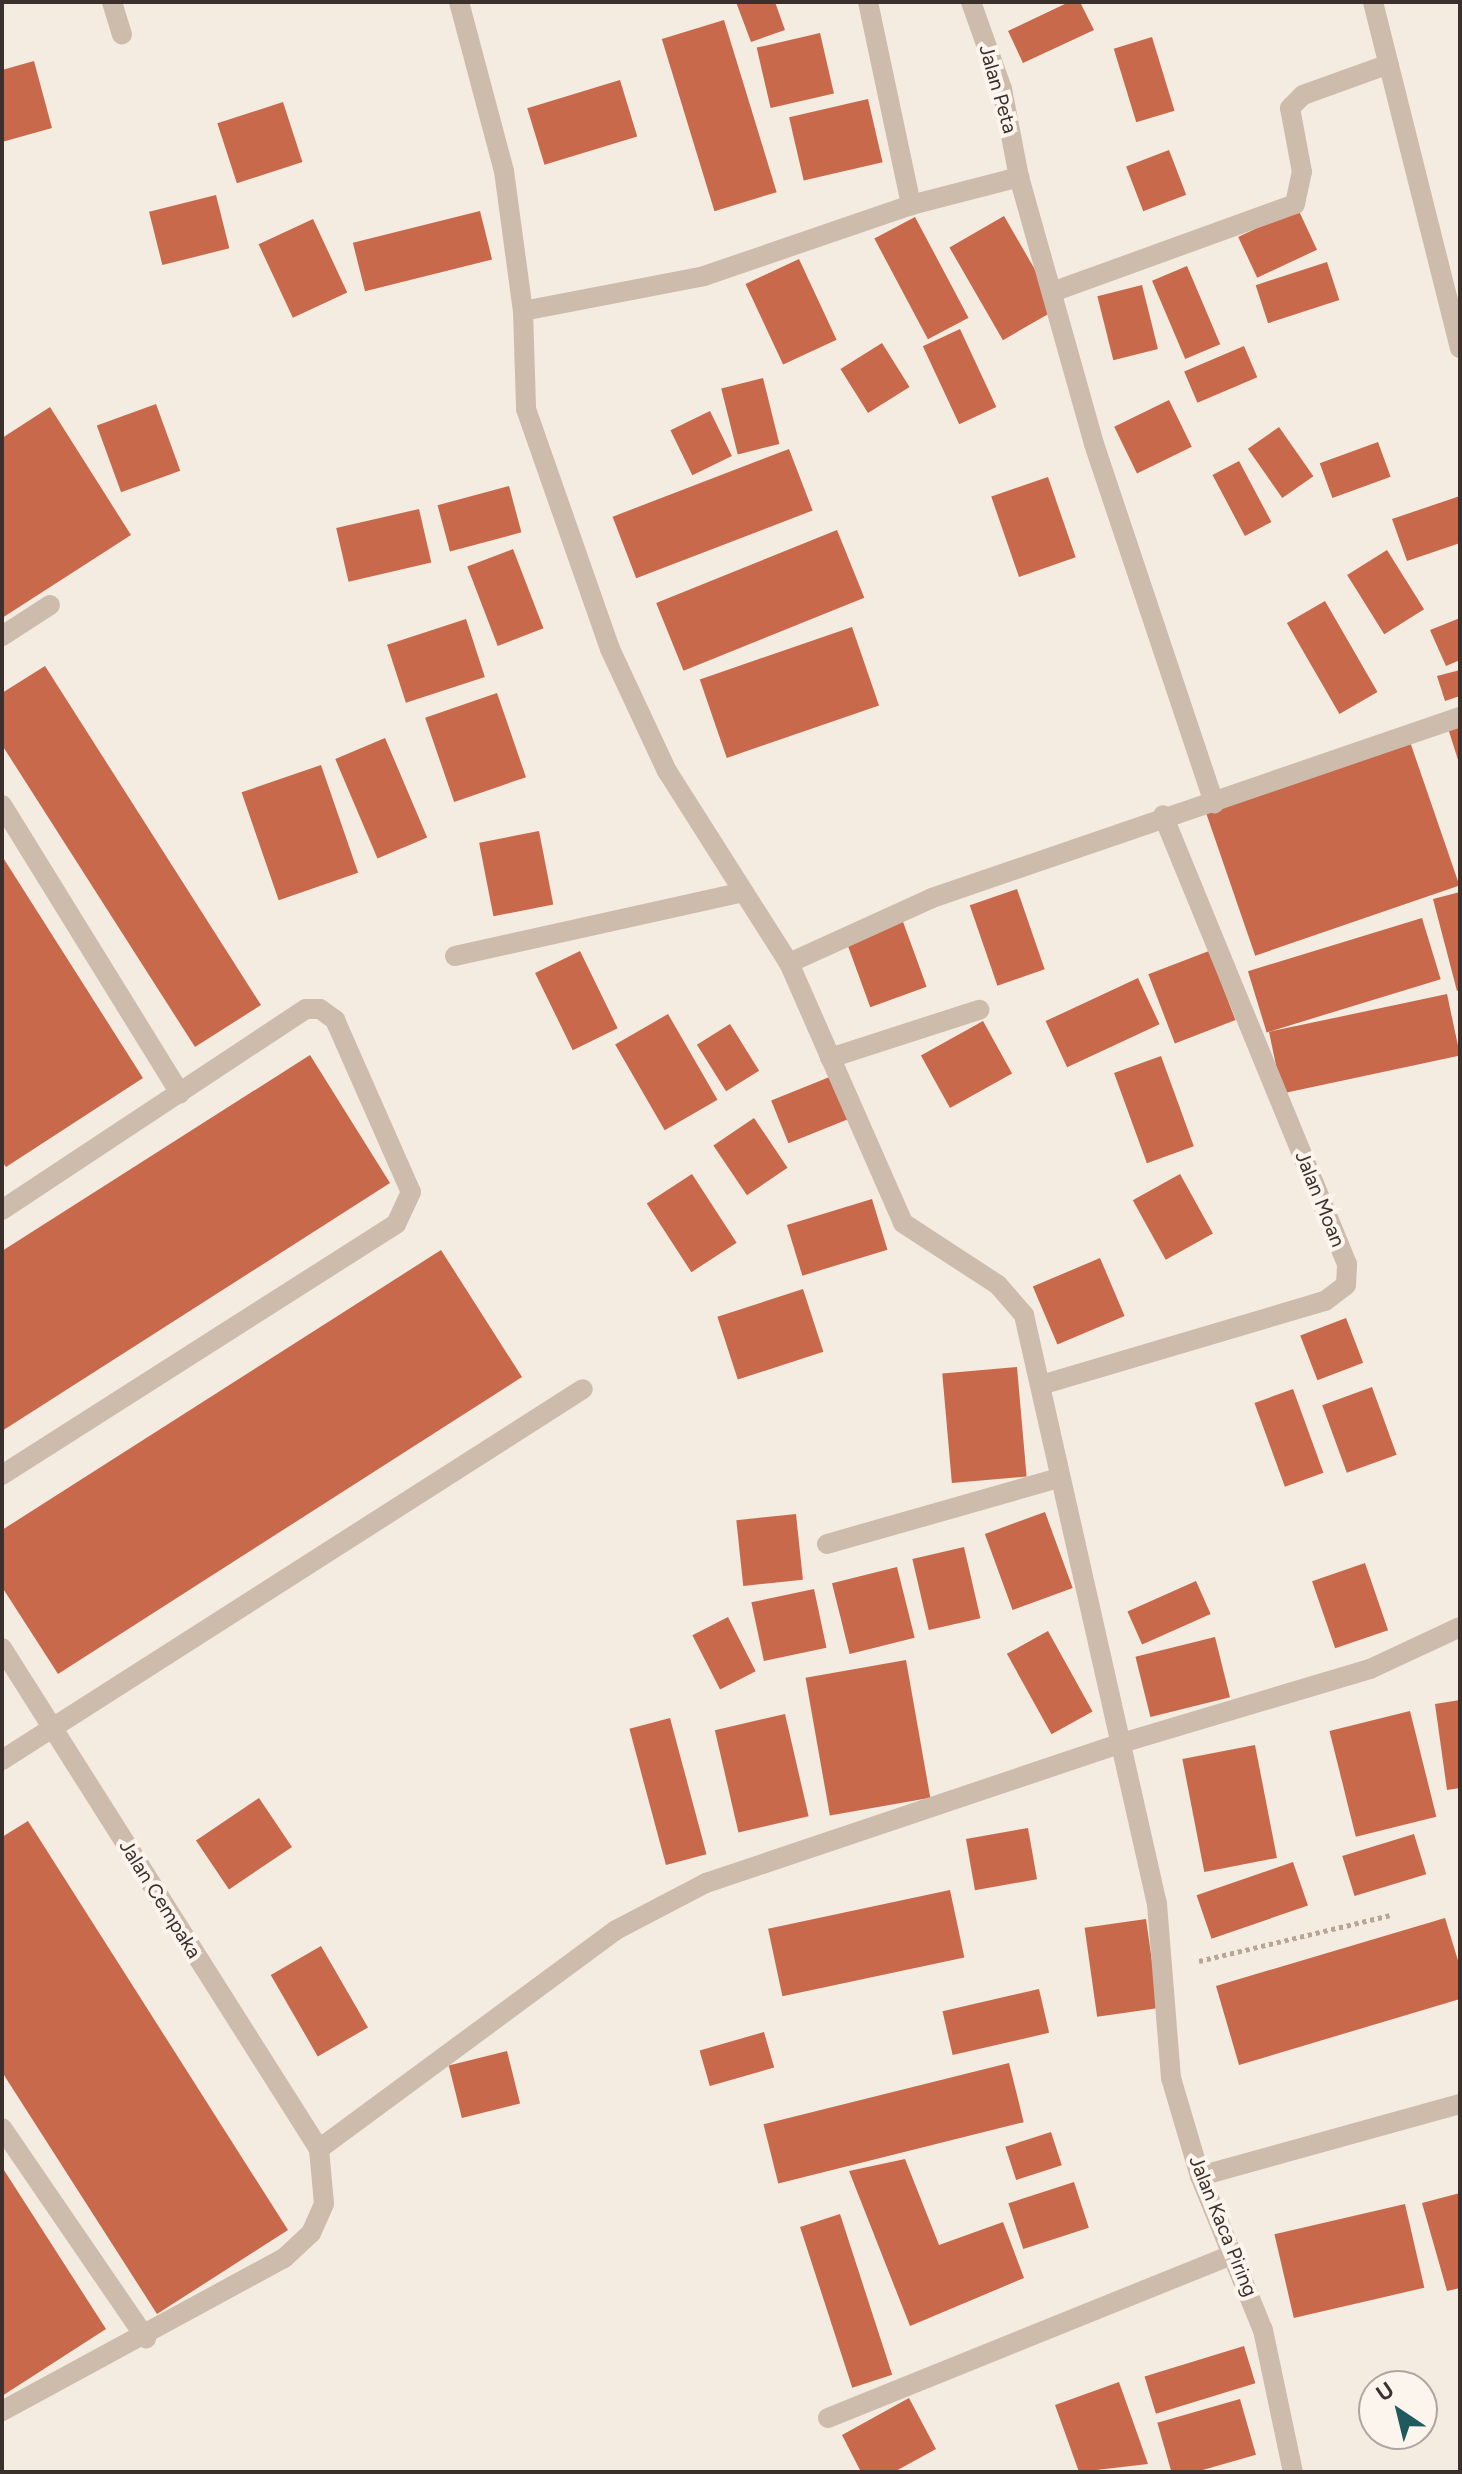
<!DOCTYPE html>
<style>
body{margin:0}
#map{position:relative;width:1462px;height:2474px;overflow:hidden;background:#f4ebe1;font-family:Figtree,sans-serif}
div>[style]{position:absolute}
.building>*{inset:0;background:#c8694b;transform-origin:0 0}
.path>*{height:5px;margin-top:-2.5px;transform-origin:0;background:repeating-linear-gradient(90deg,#b9a596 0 4px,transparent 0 8px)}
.minor>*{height:20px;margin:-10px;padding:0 10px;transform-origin:10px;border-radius:10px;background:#cdbbac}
span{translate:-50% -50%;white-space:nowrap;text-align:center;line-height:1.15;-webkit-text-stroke:8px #fbf5ee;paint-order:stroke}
.street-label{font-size:20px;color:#3b302b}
.frame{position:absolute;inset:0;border:4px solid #3b302b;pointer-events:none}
.north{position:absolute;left:1358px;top:2370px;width:80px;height:80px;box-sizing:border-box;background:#fbf5ee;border:2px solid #aea6a0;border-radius:50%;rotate:325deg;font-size:22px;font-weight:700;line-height:32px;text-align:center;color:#3b302b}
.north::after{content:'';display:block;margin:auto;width:28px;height:36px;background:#1f5a5e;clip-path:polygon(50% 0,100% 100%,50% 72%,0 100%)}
</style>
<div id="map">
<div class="building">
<div style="clip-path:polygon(736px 2px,775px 2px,785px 30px,751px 42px)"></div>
<div style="clip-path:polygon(1069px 2px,1080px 2px,1094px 30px,1023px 63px,1008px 31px)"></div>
<div style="left:724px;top:20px;width:180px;height:65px;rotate:73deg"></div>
<div style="left:820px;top:33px;width:62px;height:65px;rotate:77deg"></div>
<div style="left:1152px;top:37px;width:77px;height:40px;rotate:73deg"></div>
<div style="clip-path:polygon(34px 61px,52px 128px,2px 142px,2px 70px)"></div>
<div style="left:620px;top:80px;width:59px;height:97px;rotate:73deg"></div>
<div style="left:868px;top:99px;width:65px;height:81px;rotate:77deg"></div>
<div style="left:283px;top:102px;width:63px;height:69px;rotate:72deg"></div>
<div style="left:1169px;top:150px;width:48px;height:46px;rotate:69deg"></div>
<div style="left:216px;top:195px;width:55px;height:69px;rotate:76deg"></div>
<div style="left:1298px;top:209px;width:45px;height:66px;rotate:65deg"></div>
<div style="left:480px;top:211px;width:50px;height:131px;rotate:76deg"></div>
<div style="left:1004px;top:216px;width:107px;height:63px;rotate:60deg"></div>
<div style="left:915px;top:217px;width:114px;height:46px;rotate:62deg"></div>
<div style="left:313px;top:219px;width:81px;height:60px;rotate:65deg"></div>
<div style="left:799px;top:259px;width:89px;height:59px;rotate:65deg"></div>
<div style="left:1327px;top:262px;width:40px;height:75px;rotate:72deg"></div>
<div style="left:1187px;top:266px;width:85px;height:38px;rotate:67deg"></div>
<div style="left:1142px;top:285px;width:66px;height:46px;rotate:76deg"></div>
<div style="left:960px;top:329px;width:86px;height:41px;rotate:65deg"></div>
<div style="left:882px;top:343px;width:52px;height:49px;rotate:58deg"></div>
<div style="left:1244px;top:346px;width:34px;height:65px;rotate:67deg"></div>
<div style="left:763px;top:378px;width:68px;height:43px;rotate:76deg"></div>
<div style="left:1169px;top:400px;width:52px;height:61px;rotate:64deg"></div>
<div style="left:156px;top:404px;width:71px;height:63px;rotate:70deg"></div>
<div style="clip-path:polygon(50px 407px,131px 535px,2px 618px,2px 438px)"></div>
<div style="left:710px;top:411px;width:50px;height:44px;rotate:64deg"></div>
<div style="left:1279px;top:427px;width:60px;height:38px;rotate:55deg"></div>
<div style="left:1378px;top:442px;width:37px;height:62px;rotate:70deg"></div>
<div style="left:789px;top:449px;width:66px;height:189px;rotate:69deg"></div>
<div style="left:1239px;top:461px;width:69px;height:30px;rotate:62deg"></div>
<div style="left:1048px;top:477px;width:85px;height:60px;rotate:71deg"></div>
<div style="left:509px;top:486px;width:48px;height:74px;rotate:75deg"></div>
<div style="clip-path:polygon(1460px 496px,1460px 543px,1407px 561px,1392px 519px)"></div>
<div style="left:419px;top:509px;width:55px;height:85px;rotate:77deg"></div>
<div style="left:837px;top:530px;width:73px;height:195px;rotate:68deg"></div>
<div style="left:513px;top:549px;width:85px;height:49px;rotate:69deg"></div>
<div style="left:1387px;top:550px;width:70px;height:47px;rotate:58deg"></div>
<div style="left:1325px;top:601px;width:105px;height:44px;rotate:60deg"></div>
<div style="clip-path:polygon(1460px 618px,1460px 660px,1446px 666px,1430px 630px)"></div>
<div style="left:466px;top:619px;width:61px;height:83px;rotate:72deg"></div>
<div style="left:852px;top:627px;width:83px;height:161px;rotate:71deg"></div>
<div style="clip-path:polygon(45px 666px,261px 1005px,195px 1047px,2px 745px,2px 693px)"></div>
<div style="clip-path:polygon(1460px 670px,1460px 696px,1445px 701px,1437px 676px)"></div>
<div style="left:497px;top:693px;width:89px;height:76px;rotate:71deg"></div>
<div style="clip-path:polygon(1460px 721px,1460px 763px,1459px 763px,1447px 725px)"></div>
<div style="left:1408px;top:736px;width:158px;height:216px;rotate:71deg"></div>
<div style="left:385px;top:738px;width:108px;height:54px;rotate:67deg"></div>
<div style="left:321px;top:765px;width:114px;height:84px;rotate:71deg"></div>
<div style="left:539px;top:831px;width:75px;height:61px;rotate:79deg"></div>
<div style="clip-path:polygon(2px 856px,143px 1078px,6px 1167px,2px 1161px)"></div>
<div style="left:1017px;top:889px;width:85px;height:50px;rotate:71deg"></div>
<div style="clip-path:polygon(1460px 892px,1460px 990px,1457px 991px,1433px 899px)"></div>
<div style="left:1422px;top:918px;width:64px;height:182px;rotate:73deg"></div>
<div style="left:902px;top:919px;width:72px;height:60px;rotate:70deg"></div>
<div style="left:580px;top:951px;width:86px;height:50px;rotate:64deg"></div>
<div style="left:1209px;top:951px;width:74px;height:65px;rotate:69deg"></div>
<div style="left:1138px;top:978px;width:51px;height:102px;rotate:65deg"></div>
<div style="left:1447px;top:994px;width:63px;height:182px;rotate:78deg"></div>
<div style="left:668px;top:1014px;width:99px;height:61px;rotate:60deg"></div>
<div style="left:983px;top:1021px;width:60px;height:71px;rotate:61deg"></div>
<div style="left:730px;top:1024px;width:55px;height:39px;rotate:58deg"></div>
<div style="clip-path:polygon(310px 1055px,390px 1183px,2px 1431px,2px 1251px)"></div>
<div style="left:1161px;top:1056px;width:96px;height:50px;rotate:70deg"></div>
<div style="left:837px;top:1074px;width:46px;height:71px;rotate:68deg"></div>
<div style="left:754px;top:1118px;width:60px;height:49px;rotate:56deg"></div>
<div style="left:692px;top:1174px;width:82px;height:54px;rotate:57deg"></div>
<div style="left:1180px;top:1174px;width:68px;height:54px;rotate:61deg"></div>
<div style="left:872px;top:1199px;width:53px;height:89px;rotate:73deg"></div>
<div style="clip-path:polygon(441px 1250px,522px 1377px,58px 1674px,2px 1587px,2px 1530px)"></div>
<div style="left:1100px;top:1258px;width:63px;height:73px;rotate:67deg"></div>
<div style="left:803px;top:1289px;width:66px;height:90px;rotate:72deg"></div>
<div style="left:1346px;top:1318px;width:48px;height:49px;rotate:69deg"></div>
<div style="left:1017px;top:1367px;width:110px;height:75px;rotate:85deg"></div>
<div style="left:1372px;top:1387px;width:72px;height:53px;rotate:70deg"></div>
<div style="left:1293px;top:1389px;width:89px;height:41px;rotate:70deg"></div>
<div style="left:1045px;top:1512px;width:81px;height:64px;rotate:70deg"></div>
<div style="left:796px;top:1514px;width:66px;height:60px;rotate:84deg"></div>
<div style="left:964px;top:1547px;width:73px;height:53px;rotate:77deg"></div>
<div style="left:1365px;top:1563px;width:71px;height:56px;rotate:71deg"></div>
<div style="left:897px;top:1567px;width:73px;height:67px;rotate:76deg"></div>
<div style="left:1196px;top:1581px;width:36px;height:75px;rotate:66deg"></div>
<div style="left:814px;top:1589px;width:60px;height:64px;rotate:78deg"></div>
<div style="left:728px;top:1617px;width:61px;height:40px;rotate:63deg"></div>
<div style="left:1048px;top:1631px;width:92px;height:47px;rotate:61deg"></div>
<div style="left:1215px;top:1637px;width:62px;height:82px;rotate:76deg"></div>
<div style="left:906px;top:1660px;width:140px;height:102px;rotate:80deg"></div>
<div style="clip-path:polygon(1460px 1700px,1460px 1788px,1447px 1790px,1435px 1704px)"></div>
<div style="left:1410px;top:1711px;width:109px;height:83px;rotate:76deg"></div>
<div style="left:785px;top:1714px;width:105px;height:72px;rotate:77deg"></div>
<div style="left:670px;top:1718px;width:141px;height:42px;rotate:75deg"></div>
<div style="left:1255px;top:1745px;width:115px;height:74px;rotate:79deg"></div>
<div style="left:259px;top:1798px;width:59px;height:76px;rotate:56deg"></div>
<div style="clip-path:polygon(28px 1821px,288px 2230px,157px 2314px,2px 2072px,2px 1837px)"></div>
<div style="left:1028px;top:1828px;width:52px;height:63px;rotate:80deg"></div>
<div style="left:1414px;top:1834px;width:42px;height:75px;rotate:73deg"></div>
<div style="left:1293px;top:1862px;width:46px;height:102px;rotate:71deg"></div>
<div style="left:950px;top:1890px;width:69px;height:186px;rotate:78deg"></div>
<div style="clip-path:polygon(1445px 1918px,1460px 1967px,1460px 1999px,1239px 2065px,1216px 1986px)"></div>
<div style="left:1146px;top:1919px;width:90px;height:62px;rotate:82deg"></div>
<div style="left:321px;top:1946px;width:94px;height:58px;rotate:60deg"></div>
<div style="left:1039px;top:1989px;width:45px;height:99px;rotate:77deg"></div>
<div style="left:764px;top:2032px;width:37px;height:67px;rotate:74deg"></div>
<div style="left:507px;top:2051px;width:54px;height:60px;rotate:76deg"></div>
<div style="left:1009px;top:2063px;width:61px;height:253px;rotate:76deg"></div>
<div style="left:1051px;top:2132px;width:35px;height:48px;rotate:72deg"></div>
<div style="clip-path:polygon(905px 2159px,939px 2245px,1003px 2222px,1024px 2278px,910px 2326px,849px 2171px)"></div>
<div style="clip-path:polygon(2px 2167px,106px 2329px,2px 2396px)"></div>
<div style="left:1074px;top:2182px;width:48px;height:69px;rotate:72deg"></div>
<div style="clip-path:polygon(1460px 2193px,1460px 2288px,1447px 2291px,1422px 2203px)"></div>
<div style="left:1405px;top:2204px;width:86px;height:134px;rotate:77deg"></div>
<div style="left:840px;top:2214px;width:169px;height:42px;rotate:72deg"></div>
<div style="left:1244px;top:2346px;width:39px;height:104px;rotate:73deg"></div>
<div style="clip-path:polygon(1119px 2382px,1148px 2464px,1079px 2472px,1055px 2405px)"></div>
<div style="clip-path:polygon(909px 2398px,936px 2449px,894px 2472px,861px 2472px,842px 2435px)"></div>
<div style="left:1240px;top:2399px;width:58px;height:86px;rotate:74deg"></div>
</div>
<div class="path">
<div style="left:1199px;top:1961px;width:196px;rotate:-13.5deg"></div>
</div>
<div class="minor">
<div style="left:112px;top:2px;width:34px;rotate:73deg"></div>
<div style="left:459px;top:2px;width:175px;rotate:75.1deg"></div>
<div style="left:504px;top:171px;width:141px;rotate:82.3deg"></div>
<div style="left:523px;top:311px;width:98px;rotate:88.2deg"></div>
<div style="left:526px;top:409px;width:254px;rotate:70.7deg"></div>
<div style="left:610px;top:649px;width:135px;rotate:65deg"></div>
<div style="left:667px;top:771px;width:227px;rotate:57.6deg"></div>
<div style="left:789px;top:963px;width:284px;rotate:66.3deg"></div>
<div style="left:903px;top:1223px;width:113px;rotate:33.1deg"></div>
<div style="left:998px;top:1285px;width:40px;rotate:49deg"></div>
<div style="left:1024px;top:1315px;width:604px;rotate:77.28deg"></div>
<div style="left:1157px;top:1904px;width:175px;rotate:85.4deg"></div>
<div style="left:1171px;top:2078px;width:102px;rotate:73.5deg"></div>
<div style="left:1200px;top:2176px;width:166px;rotate:67.8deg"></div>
<div style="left:1263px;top:2330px;width:145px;rotate:78.1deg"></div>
<div style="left:868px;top:2px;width:208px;rotate:78deg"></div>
<div style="left:971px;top:2px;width:92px;rotate:70.4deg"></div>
<div style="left:1002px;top:89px;width:90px;rotate:79.1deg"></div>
<div style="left:1373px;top:2px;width:357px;rotate:75.9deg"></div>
<div style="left:1055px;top:291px;width:255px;rotate:-19.9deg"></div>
<div style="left:1295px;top:204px;width:33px;rotate:-78deg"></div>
<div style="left:1302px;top:172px;width:65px;rotate:-100.6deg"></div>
<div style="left:1290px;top:108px;width:18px;rotate:-45deg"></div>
<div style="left:1303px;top:95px;width:91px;rotate:-19.8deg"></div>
<div style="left:523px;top:311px;width:184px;rotate:-10.9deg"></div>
<div style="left:704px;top:276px;width:219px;rotate:-18.9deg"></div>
<div style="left:911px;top:205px;width:112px;rotate:-14.5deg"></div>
<div style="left:1019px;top:177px;width:277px;rotate:74.3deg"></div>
<div style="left:1094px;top:444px;width:379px;rotate:71.5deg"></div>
<div style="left:2px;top:636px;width:57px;rotate:-32.9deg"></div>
<div style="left:2px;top:805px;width:339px;rotate:58.3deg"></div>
<div style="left:455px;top:956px;width:291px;rotate:-12.5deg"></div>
<div style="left:789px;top:963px;width:157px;rotate:-24.4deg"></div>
<div style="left:932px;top:898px;width:558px;rotate:-18.92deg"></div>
<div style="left:830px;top:1058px;width:157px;rotate:-17.9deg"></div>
<div style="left:2px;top:1210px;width:364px;rotate:-33.5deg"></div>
<div style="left:306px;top:1009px;width:14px"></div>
<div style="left:320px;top:1009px;width:19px;rotate:36deg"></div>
<div style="left:335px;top:1020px;width:188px;rotate:66.2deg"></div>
<div style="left:411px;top:1192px;width:35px;rotate:115deg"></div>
<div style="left:396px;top:1224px;width:467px;rotate:147.5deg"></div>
<div style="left:1041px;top:1385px;width:296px;rotate:-16.5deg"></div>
<div style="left:1325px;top:1301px;width:26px;rotate:-37deg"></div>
<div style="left:1346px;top:1285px;width:21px;rotate:-87deg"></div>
<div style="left:1347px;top:1264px;width:485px;rotate:-112.3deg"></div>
<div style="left:827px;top:1544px;width:240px;rotate:-15.9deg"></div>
<div style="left:2px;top:1648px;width:593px;rotate:57.68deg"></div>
<div style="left:319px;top:2149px;width:55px;rotate:84.8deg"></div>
<div style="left:324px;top:2204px;width:32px;rotate:114deg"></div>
<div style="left:311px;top:2233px;width:37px;rotate:137deg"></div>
<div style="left:284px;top:2258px;width:321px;rotate:151.5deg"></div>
<div style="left:2px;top:1760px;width:689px;rotate:-32.56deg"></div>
<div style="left:2px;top:2128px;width:255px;rotate:55.6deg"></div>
<div style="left:319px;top:2149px;width:369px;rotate:-36.4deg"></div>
<div style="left:616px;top:1930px;width:102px;rotate:-27.6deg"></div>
<div style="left:706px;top:1883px;width:442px;rotate:-18.6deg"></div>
<div style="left:1125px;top:1742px;width:256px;rotate:-16.6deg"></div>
<div style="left:1370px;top:1669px;width:99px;rotate:-25deg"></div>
<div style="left:1200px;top:2176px;width:270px;rotate:-15.5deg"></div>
<div style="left:828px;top:2418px;width:438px;rotate:-22deg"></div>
</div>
<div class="street-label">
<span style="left:998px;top:89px;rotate:74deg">Jalan Peta</span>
<span style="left:1320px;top:1199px;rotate:68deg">Jalan Moan</span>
<span style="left:160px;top:1899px;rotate:58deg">Jalan Cempaka</span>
<span style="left:1223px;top:2226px;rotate:68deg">Jalan Kaca Piring</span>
</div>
<div class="frame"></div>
<div class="north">U</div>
</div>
